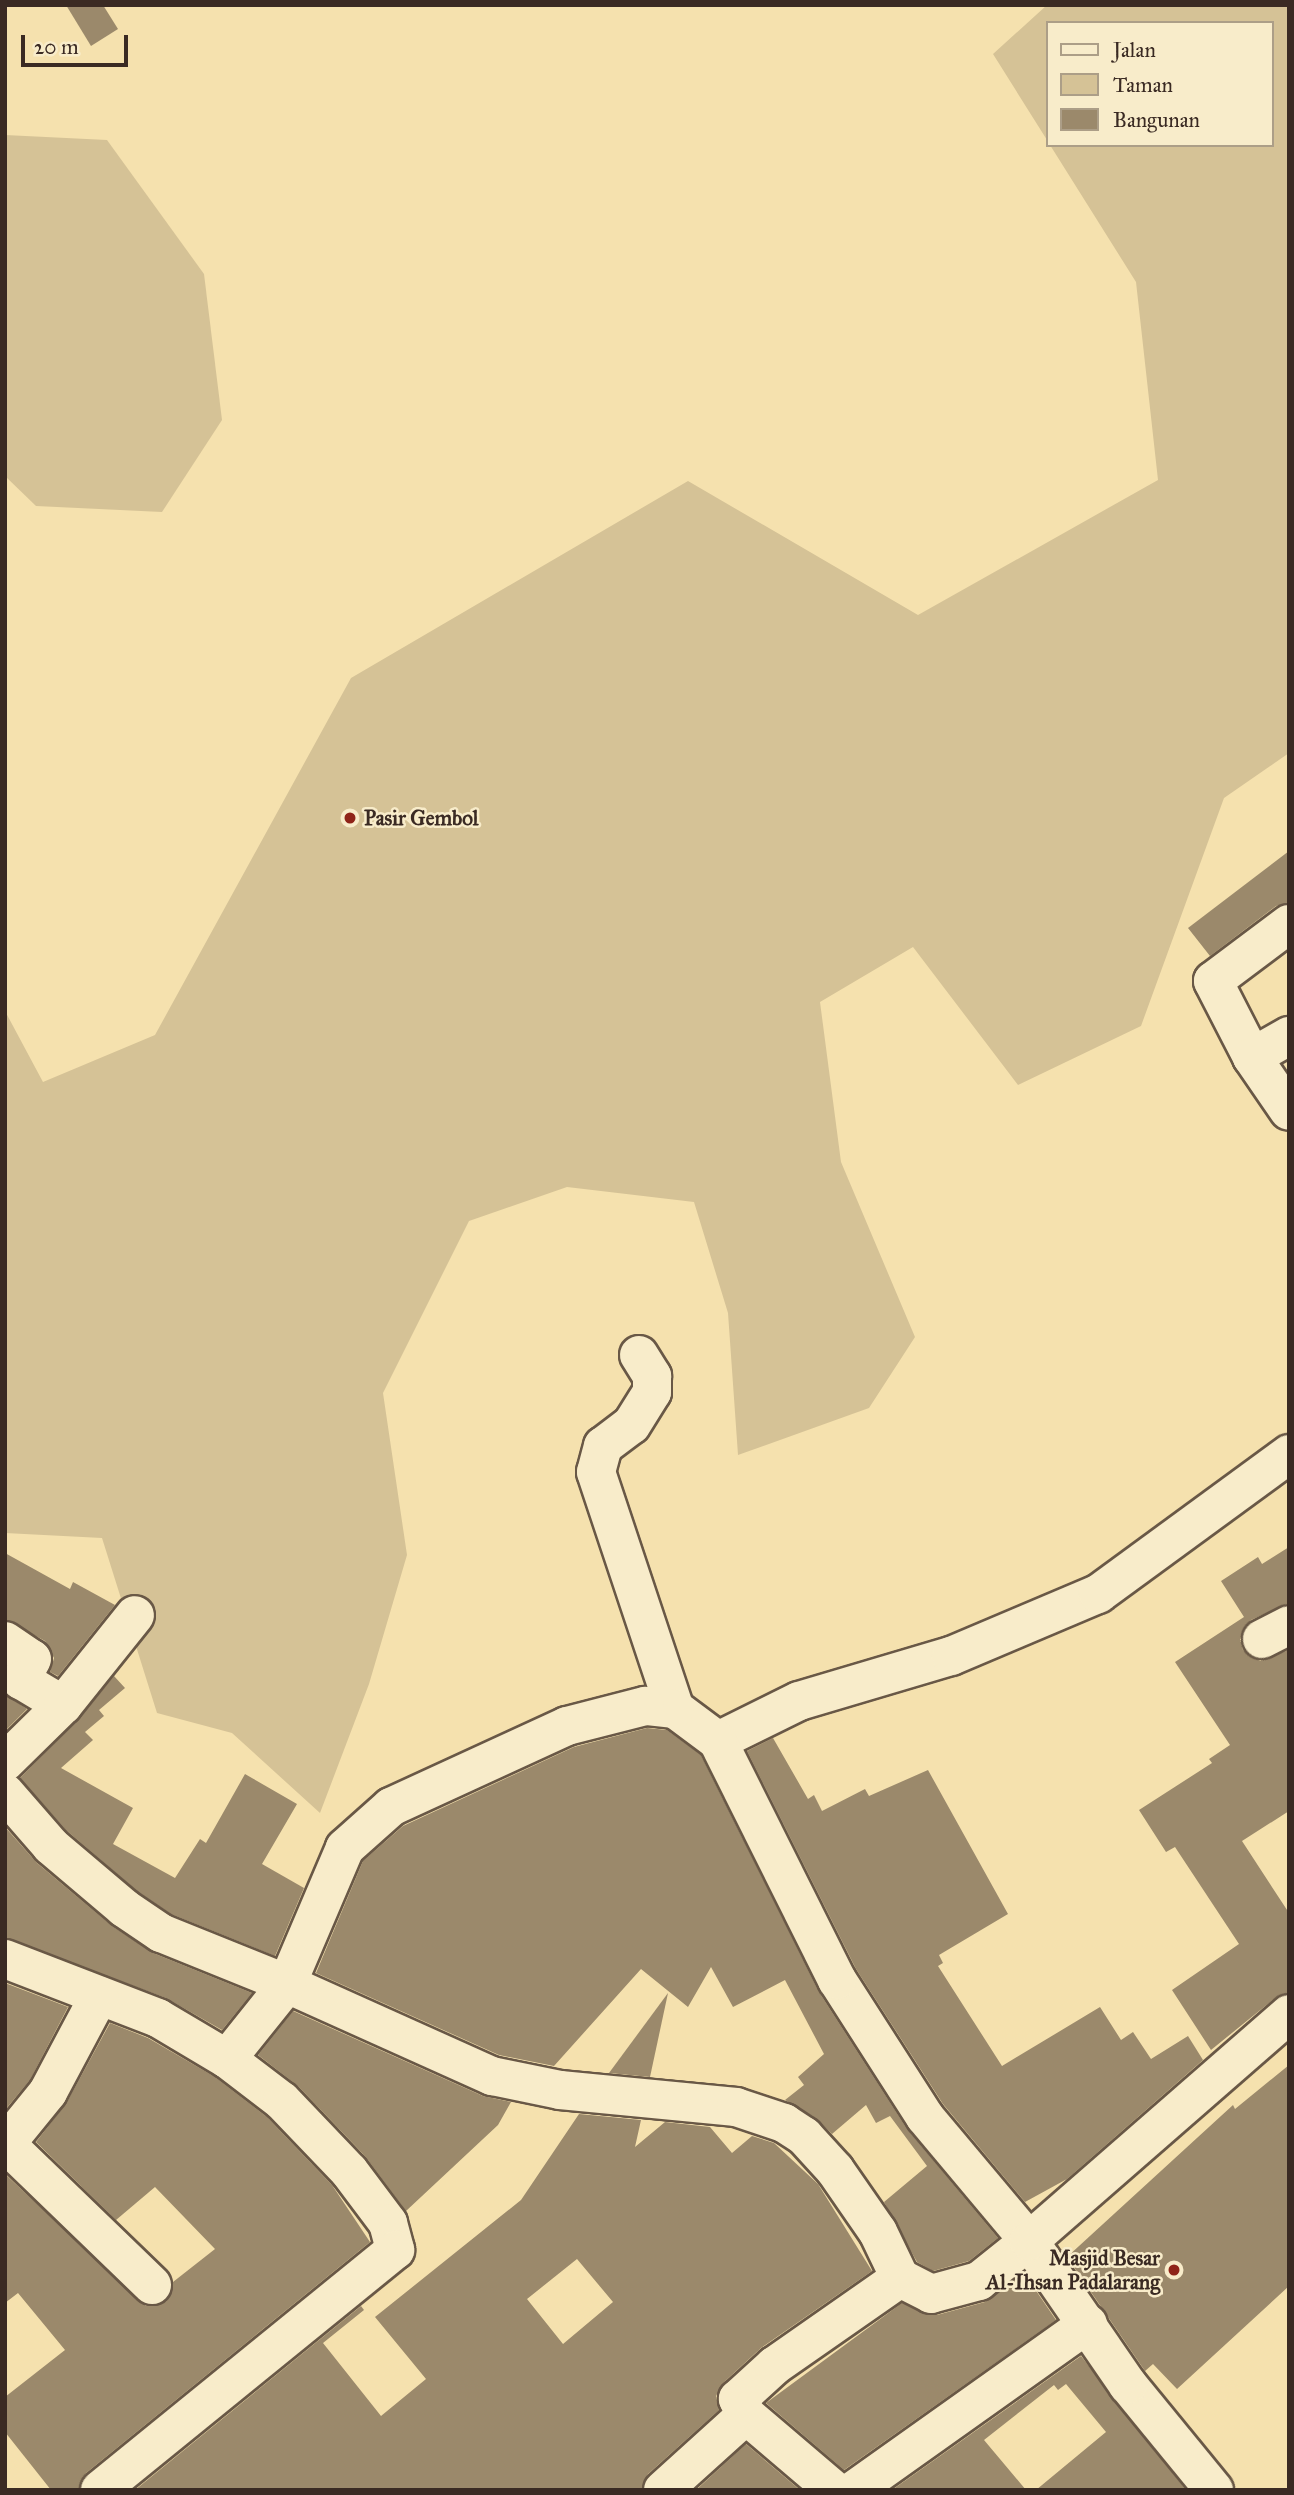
<!DOCTYPE html>
<style>
body{margin:0}
#map{position:relative;width:1294px;height:2495px;overflow:hidden;background:#f5e1ae;font-family:"IM FELL Great Primer",serif}
div>[style]{position:absolute}
.green>*{inset:0;background:#d5c296}
.building>*{inset:0;background:#9b896b}
.roads{filter:drop-shadow(2px 0 #695846) drop-shadow(-2px 0 #695846) drop-shadow(0 2px #695846) drop-shadow(0 -2px #695846)}
.minor>*{height:38px;margin:-19px;padding:0 19px;transform-origin:19px;border-radius:19px;background:#f8ecca}
.dots>*{width:19px;height:19px;translate:-50% -50%;box-sizing:border-box;border:4px solid #f8ecca;border-radius:50%}
span{translate:-50% -50%;white-space:nowrap;text-align:center;line-height:1.15;-webkit-text-stroke:5px #f8ecca;paint-order:stroke}
.poi-label{font-size:21px;color:#3a2a23;font-weight:700}
.left{translate:0 -50%;text-align:left}
.right{translate:-100% -50%;text-align:right}
.frame{position:absolute;inset:0;border:7px solid #3a2a23;pointer-events:none}
.legend{position:absolute;left:1046px;top:21px;width:228px;height:126px;box-sizing:border-box;background:#f8ecca;border:2px solid #ac9e87;margin:0;padding:9px 12px;list-style:none;font-size:21px;color:#3a2a23}
.legend li{display:flex;align-items:center;gap:14px;height:35px}
.legend b{width:35px;border:2px solid #ac9e87}
.scale{position:absolute;left:21px;top:35px;width:107px;height:32px;box-sizing:border-box;border:4px solid #3a2a23;border-top:0;padding-left:9px;font-size:21px;line-height:24px;white-space:nowrap;color:#3a2a23;-webkit-text-stroke:5px #f8ecca;paint-order:stroke}
</style>
<div id="map">
<div class="green">
<div style="clip-path:polygon(1047px 5px,1289px 5px,1289px 753px,1224px 798px,1141px 1026px,1018px 1085px,913px 947px,820px 1002px,841px 1162px,915px 1337px,869px 1408px,738px 1455px,728px 1313px,694px 1202px,567px 1187px,469px 1221px,383px 1393px,407px 1555px,369px 1684px,320px 1813px,232px 1733px,157px 1713px,102px 1538px,5px 1533px,5px 1011px,43px 1082px,155px 1035px,351px 678px,688px 481px,918px 615px,1158px 480px,1136px 282px,1050px 145px,1271px 145px,1271px 23px,1047px 23px,1047px 140px,993px 54px)"></div>
<div style="clip-path:polygon(5px 135px,107px 140px,204px 274px,222px 420px,162px 512px,36px 506px,5px 476px)"></div>
</div>
<div class="building">
<div style="clip-path:polygon(66px 5px,103px 5px,118px 29px,91px 46px)"></div>
<div style="clip-path:polygon(1289px 851px,1289px 903px,1276px 906px,1210px 956px,1188px 928px)"></div>
<div style="clip-path:polygon(1289px 1547px,1289px 1603px,1251px 1620px,1240px 1639px,1243px 1650px,1260px 1661px,1289px 1650px,1289px 1811px,1242px 1841px,1289px 1913px,1289px 1993px,1275px 1998px,1211px 2050px,1172px 1990px,1239px 1944px,1175px 1847px,1166px 1852px,1139px 1810px,1212px 1763px,1209px 1759px,1230px 1745px,1175px 1662px,1244px 1617px,1221px 1581px,1258px 1557px,1262px 1564px)"></div>
<div style="clip-path:polygon(5px 1553px,70px 1589px,73px 1582px,115px 1605px,58px 1676px,50px 1672px,54px 1658px,45px 1641px,5px 1619px)"></div>
<div style="clip-path:polygon(114px 1676px,125px 1688px,99px 1710px,104px 1716px,85px 1732px,93px 1740px,61px 1768px,133px 1808px,113px 1844px,175px 1878px,200px 1839px,206px 1843px,245px 1774px,297px 1804px,262px 1864px,304px 1888px,275px 1956px,171px 1914px,137px 1891px,66px 1830px,20px 1778px,78px 1720px)"></div>
<div style="clip-path:polygon(5px 1694px,27px 1709px,5px 1731px)"></div>
<div style="clip-path:polygon(647px 1728px,667px 1730px,701px 1755px,819px 1992px,907px 2129px,998px 2238px,969px 2261px,933px 2271px,917px 2262px,884px 2202px,927px 2166px,890px 2116px,876px 2123px,866px 2105px,832px 2134px,816px 2118px,785px 2100px,804px 2085px,798px 2077px,824px 2054px,785px 1980px,733px 2007px,711px 1967px,688px 2007px,641px 1969px,554px 2066px,499px 2055px,316px 1973px,363px 1861px,403px 1826px,574px 1747px)"></div>
<div style="clip-path:polygon(773px 1738px,808px 1799px,814px 1795px,822px 1811px,865px 1789px,869px 1796px,928px 1770px,1008px 1914px,939px 1955px,943px 1963px,938px 1966px,1002px 2066px,1100px 2007px,1121px 2040px,1133px 2032px,1151px 2059px,1188px 2036px,1203px 2060px,1067px 2179px,1025px 2202px,943px 2104px,856px 1969px,747px 1751px)"></div>
<div style="clip-path:polygon(5px 1827px,37px 1863px,112px 1926px,153px 1953px,252px 1993px,222px 2030px,166px 1998px,5px 1938px)"></div>
<div style="clip-path:polygon(5px 1983px,68px 2007px,30px 2080px,5px 2110px)"></div>
<div style="clip-path:polygon(668px 1993px,650px 2077px,609px 2073px)"></div>
<div style="clip-path:polygon(293px 2011px,483px 2096px,511px 2102px,498px 2125px,406px 2211px,365px 2156px,298px 2086px,258px 2055px)"></div>
<div style="clip-path:polygon(110px 2023px,148px 2038px,215px 2077px,267px 2117px,332px 2185px,370px 2242px,86px 2473px,79px 2490px,51px 2490px,5px 2432px,5px 2397px,65px 2350px,18px 2293px,5px 2303px,5px 2174px,146px 2306px,167px 2301px,173px 2282px,215px 2249px,155px 2187px,116px 2220px,36px 2142px,67px 2102px)"></div>
<div style="clip-path:polygon(1289px 2065px,1289px 2286px,1177px 2389px,1153px 2364px,1145px 2371px,1067px 2257px,1233px 2105px,1235px 2109px)"></div>
<div style="clip-path:polygon(evenodd,579px 2114px,641px 2120px,635px 2147px,665px 2122px,710px 2127px,732px 2153px,752px 2136px,774px 2143px,818px 2184px,872px 2271px,761px 2348px,723px 2383px,716px 2396px,719px 2410px,648px 2474px,642px 2490px,135px 2490px,361px 2306px,364px 2310px,323px 2343px,381px 2416px,426px 2379px,375px 2317px,521px 2200px,579px 2114px,577px 2259px,613px 2302px,563px 2344px,527px 2299px,577px 2259px)"></div>
<div style="clip-path:polygon(1024px 2273px,1056px 2320px,844px 2470px,766px 2403px,902px 2303px,937px 2315px,985px 2302px)"></div>
<div style="clip-path:polygon(1081px 2356px,1186px 2490px,1036px 2490px,1106px 2432px,1066px 2384px,1058px 2390px,1054px 2385px,984px 2440px,1026px 2490px,892px 2490px)"></div>
<div style="clip-path:polygon(746px 2444px,800px 2490px,696px 2490px)"></div>
</div>
<div class="roads">
<div class="minor">
<div style="left:1289px;top:924px;width:95px;rotate:143.1deg"></div>
<div style="left:1213px;top:981px;width:85px;rotate:62.8deg"></div>
<div style="left:1252px;top:1057px;width:65px;rotate:55.6deg"></div>
<div style="left:1252px;top:1057px;width:43px;rotate:-29.6deg"></div>
<div style="left:639px;top:1355px;width:25px;rotate:58deg"></div>
<div style="left:652px;top:1376px;width:16px;rotate:90deg"></div>
<div style="left:652px;top:1392px;width:39px;rotate:122deg"></div>
<div style="left:631px;top:1425px;width:35px;rotate:143deg"></div>
<div style="left:603px;top:1446px;width:27px;rotate:105deg"></div>
<div style="left:596px;top:1472px;width:250px;rotate:71.6deg"></div>
<div style="left:1262px;top:1639px;width:30px;rotate:-27deg"></div>
<div style="left:5px;top:1641px;width:32px;rotate:34deg"></div>
<div style="left:32px;top:1659px;width:24px;rotate:118deg"></div>
<div style="left:21px;top:1680px;width:49px;rotate:30.8deg"></div>
<div style="left:718px;top:1741px;width:90px;rotate:-26.3deg"></div>
<div style="left:799px;top:1701px;width:159px;rotate:-16.5deg"></div>
<div style="left:951px;top:1656px;width:160px;rotate:-22.9deg"></div>
<div style="left:1098px;top:1594px;width:237px;rotate:-36.2deg"></div>
<div style="left:5px;top:1762px;width:81px;rotate:-44.5deg"></div>
<div style="left:63px;top:1705px;width:115px;rotate:-51.3deg"></div>
<div style="left:5px;top:1793px;width:70px;rotate:49deg"></div>
<div style="left:51px;top:1846px;width:96px;rotate:40.3deg"></div>
<div style="left:124px;top:1908px;width:45px;rotate:34deg"></div>
<div style="left:161px;top:1933px;width:136px;rotate:22deg"></div>
<div style="left:287px;top:1984px;width:225px;rotate:24.2deg"></div>
<div style="left:492px;top:2076px;width:69px;rotate:11.6deg"></div>
<div style="left:560px;top:2090px;width:177px;rotate:5.5deg"></div>
<div style="left:736px;top:2107px;width:51px;rotate:18.4deg"></div>
<div style="left:784px;top:2123px;width:24px;rotate:33deg"></div>
<div style="left:804px;top:2136px;width:46px;rotate:47.6deg"></div>
<div style="left:835px;top:2170px;width:75px;rotate:55.3deg"></div>
<div style="left:878px;top:2232px;width:51px;rotate:64.4deg"></div>
<div style="left:900px;top:2278px;width:35px;rotate:27deg"></div>
<div style="left:931px;top:2294px;width:50px;rotate:-15.2deg"></div>
<div style="left:979px;top:2281px;width:64px;rotate:-38.7deg"></div>
<div style="left:1029px;top:2241px;width:162px;rotate:-130deg"></div>
<div style="left:925px;top:2117px;width:163px;rotate:-122.7deg"></div>
<div style="left:837px;top:1980px;width:267px;rotate:-116.5deg"></div>
<div style="left:718px;top:1741px;width:54px;rotate:-143.3deg"></div>
<div style="left:675px;top:1709px;width:30px;rotate:-174deg"></div>
<div style="left:645px;top:1706px;width:81px;rotate:165.6deg"></div>
<div style="left:567px;top:1726px;width:194px;rotate:155.3deg"></div>
<div style="left:391px;top:1807px;width:62px;rotate:138.3deg"></div>
<div style="left:345px;top:1848px;width:148px;rotate:113.1deg"></div>
<div style="left:287px;top:1984px;width:96px;rotate:128.7deg"></div>
<div style="left:5px;top:1959px;width:164px;rotate:21.1deg"></div>
<div style="left:158px;top:2018px;width:80px;rotate:30.7deg"></div>
<div style="left:227px;top:2059px;width:69px;rotate:37.4deg"></div>
<div style="left:282px;top:2101px;width:97px;rotate:46.3deg"></div>
<div style="left:349px;top:2171px;width:65px;rotate:53.1deg"></div>
<div style="left:388px;top:2223px;width:28px;rotate:75deg"></div>
<div style="left:395px;top:2250px;width:380px;rotate:140.9deg"></div>
<div style="left:6px;top:2144px;width:203px;rotate:44deg"></div>
<div style="left:5px;top:2145px;width:68px;rotate:-50.9deg"></div>
<div style="left:48px;top:2092px;width:109px;rotate:-62deg"></div>
<div style="left:663px;top:2490px;width:112px;rotate:-42.1deg"></div>
<div style="left:834px;top:2490px;width:116px;rotate:-139.6deg"></div>
<div style="left:746px;top:2415px;width:18px;rotate:-117deg"></div>
<div style="left:738px;top:2399px;width:49px;rotate:-42.5deg"></div>
<div style="left:774px;top:2366px;width:154px;rotate:-34.9deg"></div>
<div style="left:854px;top:2490px;width:287px;rotate:-35.4deg"></div>
<div style="left:1214px;top:2490px;width:136px;rotate:-129.3deg"></div>
<div style="left:1128px;top:2385px;width:175px;rotate:-124.5deg"></div>
<div style="left:1029px;top:2241px;width:345px;rotate:-41.1deg"></div>
</div>
</div>
<div class="dots">
<div style="left:350px;top:818px;background:#8f2418"></div>
<div style="left:1174px;top:2270px;background:#8f2418"></div>
</div>
<div class="poi-label">
<span class="left" style="left:364px;top:818px">Pasir Gembol</span>
<span class="right" style="left:1160px;top:2270px">Masjid Besar<br>Al-Ihsan Padalarang</span>
</div>
<div class="frame"></div>
<ul class="legend">
<li><b style="height:9px;background:#f8ecca"></b>Jalan</li>
<li><b style="height:19px;background:#d5c296"></b>Taman</li>
<li><b style="height:19px;background:#9b896b"></b>Bangunan</li>
</ul>
<div class="scale">20 m</div>
</div>
